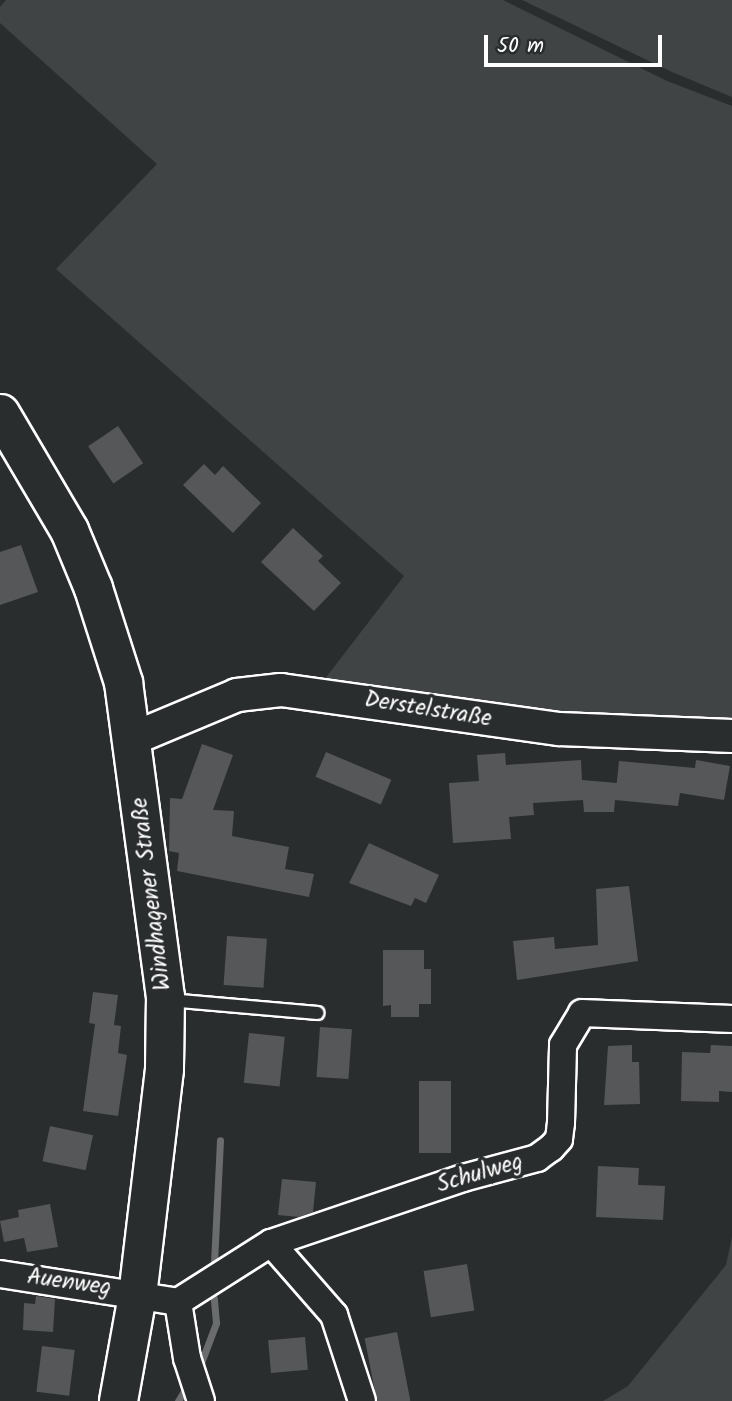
<!DOCTYPE html>
<meta charset="utf-8">
<style>
body{margin:0}
#map{position:relative;width:732px;height:1401px;overflow:hidden;background:#2a2d2e;font-family:Kalam,sans-serif}
div>[style]{position:absolute}
.green>*{inset:0;background:#414445}
.stream>*{height:7px;margin:-3.5px;padding:0 3.5px;transform-origin:3.5px;border-radius:3.5px;background:#6a6c6d}
.building>*{inset:0;background:#555758;transform-origin:0 0}
.roads{filter:drop-shadow(2px 0 #fff) drop-shadow(-2px 0 #fff) drop-shadow(0 2px #fff) drop-shadow(0 -2px #fff)}
.service>*{height:12px;margin:-6px;padding:0 6px;transform-origin:6px;border-radius:6px;background:#2a2d2e}
.minor>*{height:26px;margin:-13px;padding:0 13px;transform-origin:13px;border-radius:13px;background:#2a2d2e}
.tertiary>*{height:32px;margin:-16px;padding:0 16px;transform-origin:16px;border-radius:16px;background:#2a2d2e}
.secondary>*{height:37px;margin:-18.5px;padding:0 18.5px;transform-origin:18.5px;border-radius:18.5px;background:#2a2d2e}
span{translate:-50% -50%;white-space:nowrap;text-align:center;line-height:1.15;-webkit-text-stroke:7px #2a2d2e;paint-order:stroke}
.street-label{font-size:23px;color:#fff}
.scale{position:absolute;left:484px;top:35px;width:178px;height:32px;box-sizing:border-box;border:4px solid #fff;border-top:0;padding-left:9px;font-size:21px;line-height:24px;white-space:nowrap;color:#fff;-webkit-text-stroke:5px #2a2d2e;paint-order:stroke}
</style>
<div id="map">
<div class="green">
<div style="clip-path:polygon(6px 0,503px 0,667px 81px,732px 106px,732px 722px,516px 712px,418px 699px,324px 680px,404px 576px,56px 269px,157px 164px,0 23px,0 7px)"></div>
<div style="clip-path:polygon(522px 0,732px 0,732px 97px,672px 72px)"></div>
<div style="clip-path:polygon(732px 1237px,732px 1401px,603px 1401px,628px 1386px,726px 1265px)"></div>
</div>
<div class="stream">
<div style="left:214px;top:1263px;width:123px;rotate:-87.2deg"></div>
<div style="left:201px;top:1363px;width:43px;rotate:-69.4deg"></div>
<div style="left:216px;top:1323px;width:25px;rotate:-95deg"></div>
<div style="left:178px;top:1401px;width:12px;rotate:-59deg"></div>
</div>
<div class="building">
<div style="left:118px;top:426px;width:45px;height:36px;rotate:56deg"></div>
<div style="clip-path:polygon(204px 464px,215px 475px,223px 466px,261px 503px,233px 533px,183px 485px)"></div>
<div style="clip-path:polygon(293px 528px,323px 556px,318px 561px,341px 583px,314px 611px,261px 562px)"></div>
<div style="clip-path:polygon(21px 545px,38px 592px,0 605px,0 552px)"></div>
<div style="clip-path:polygon(202px 744px,233px 755px,213px 810px,234px 811px,232px 836px,289px 847px,285px 869px,314px 874px,309px 897px,177px 871px,179px 853px,169px 851px,170px 798px,182px 799px)"></div>
<div style="left:326px;top:752px;width:71px;height:27px;rotate:23deg"></div>
<div style="clip-path:polygon(505px 753px,506px 765px,581px 760px,582px 780px,617px 783px,615px 800px,619px 761px,695px 768px,696px 760px,730px 766px,724px 800px,680px 793px,678px 806px,615px 800px,614px 812px,584px 812px,583px 800px,533px 803px,534px 815px,509px 817px,511px 839px,453px 843px,449px 783px,479px 781px,477px 755px)"></div>
<div style="clip-path:polygon(369px 843px,439px 875px,426px 903px,415px 898px,411px 906px,349px 883px)"></div>
<div style="clip-path:polygon(629px 886px,638px 961px,517px 980px,513px 941px,554px 937px,555px 949px,598px 945px,596px 889px)"></div>
<div style="left:227px;top:936px;width:40px;height:49px;rotate:4deg"></div>
<div style="clip-path:polygon(383px 950px,424px 950px,424px 969px,431px 969px,431px 1004px,419px 1004px,419px 1017px,391px 1017px,391px 1005px,383px 1006px)"></div>
<div style="clip-path:polygon(93px 992px,118px 995px,114px 1025px,121px 1026px,118px 1053px,127px 1055px,118px 1116px,83px 1111px,95px 1024px,89px 1023px)"></div>
<div style="left:320px;top:1027px;width:32px;height:50px;rotate:4deg"></div>
<div style="left:249px;top:1033px;width:36px;height:50px;rotate:6deg"></div>
<div style="clip-path:polygon(632px 1045px,632px 1062px,639px 1062px,640px 1104px,604px 1105px,608px 1046px)"></div>
<div style="clip-path:polygon(711px 1045px,732px 1046px,732px 1092px,719px 1091px,719px 1102px,681px 1101px,682px 1052px,710px 1053px)"></div>
<div style="left:419px;top:1081px;width:32px;height:72px"></div>
<div style="left:50px;top:1126px;width:44px;height:36px;rotate:12deg"></div>
<div style="clip-path:polygon(598px 1166px,639px 1168px,638px 1185px,665px 1186px,663px 1220px,596px 1217px)"></div>
<div style="clip-path:polygon(282px 1179px,316px 1182px,313px 1212px,299px 1217px,278px 1215px)"></div>
<div style="clip-path:polygon(50px 1204px,58px 1247px,27px 1252px,24px 1238px,4px 1242px,0 1221px,19px 1217px,18px 1210px)"></div>
<div style="left:467px;top:1264px;width:47px;height:44px;rotate:81deg"></div>
<div style="clip-path:polygon(36px 1296px,55px 1299px,53px 1332px,23px 1330px,24px 1303px,35px 1304px)"></div>
<div style="left:397px;top:1332px;width:70px;height:33px;rotate:79deg"></div>
<div style="left:305px;top:1337px;width:33px;height:37px;rotate:85deg"></div>
<div style="left:42px;top:1346px;width:33px;height:46px;rotate:7deg"></div>
</div>
<div class="roads">
<div class="service">
<div style="left:169px;top:1000px;width:149px;rotate:5deg"></div>
</div>
<div class="minor">
<div style="left:271px;top:1243px;width:96px;rotate:48.8deg"></div>
<div style="left:334px;top:1315px;width:90px;rotate:72deg"></div>
<div style="left:0;top:1274px;width:180px;rotate:8.9deg"></div>
<div style="left:178px;top:1302px;width:110px;rotate:-32.4deg"></div>
<div style="left:271px;top:1243px;width:203px;rotate:-18.7deg"></div>
<div style="left:463px;top:1178px;width:77px;rotate:-15.1deg"></div>
<div style="left:537px;top:1158px;width:17px;rotate:-36deg"></div>
<div style="left:551px;top:1148px;width:12px;rotate:-48deg"></div>
<div style="left:559px;top:1139px;width:16px;rotate:-83deg"></div>
<div style="left:561px;top:1123px;width:78px;rotate:-88.5deg"></div>
<div style="left:563px;top:1045px;width:37px;rotate:-59deg"></div>
<div style="left:582px;top:1013px;width:150px;rotate:2.3deg"></div>
<div style="left:178px;top:1302px;width:57px;rotate:80.9deg"></div>
<div style="left:187px;top:1358px;width:45px;rotate:72deg"></div>
</div>
<div class="tertiary">
<div style="left:132px;top:739px;width:114px;rotate:-22.7deg"></div>
<div style="left:237px;top:695px;width:44px;rotate:-6.5deg"></div>
<div style="left:281px;top:690px;width:281px;rotate:8deg"></div>
<div style="left:559px;top:729px;width:173px;rotate:2.3deg"></div>
</div>
<div class="secondary">
<div style="left:0;top:413px;width:136px;rotate:59.5deg"></div>
<div style="left:69px;top:530px;width:63px;rotate:67.5deg"></div>
<div style="left:93px;top:588px;width:99px;rotate:72.3deg"></div>
<div style="left:123px;top:682px;width:317px;rotate:82.4deg"></div>
<div style="left:165px;top:996px;width:73px;rotate:90.8deg"></div>
<div style="left:164px;top:1069px;width:228px;rotate:96.8deg"></div>
<div style="left:137px;top:1295px;width:108px;rotate:100.2deg"></div>
</div>
</div>
<div class="street-label">
<span style="left:428px;top:710px;rotate:9deg">Derstelstraße</span>
<span style="left:152px;top:894px;rotate:-97deg">Windhagener Straße</span>
<span style="left:480px;top:1174px;rotate:-16deg">Schulweg</span>
<span style="left:69px;top:1283px;rotate:8deg">Auenweg</span>
</div>
<div class="scale">50 m</div>
</div>
